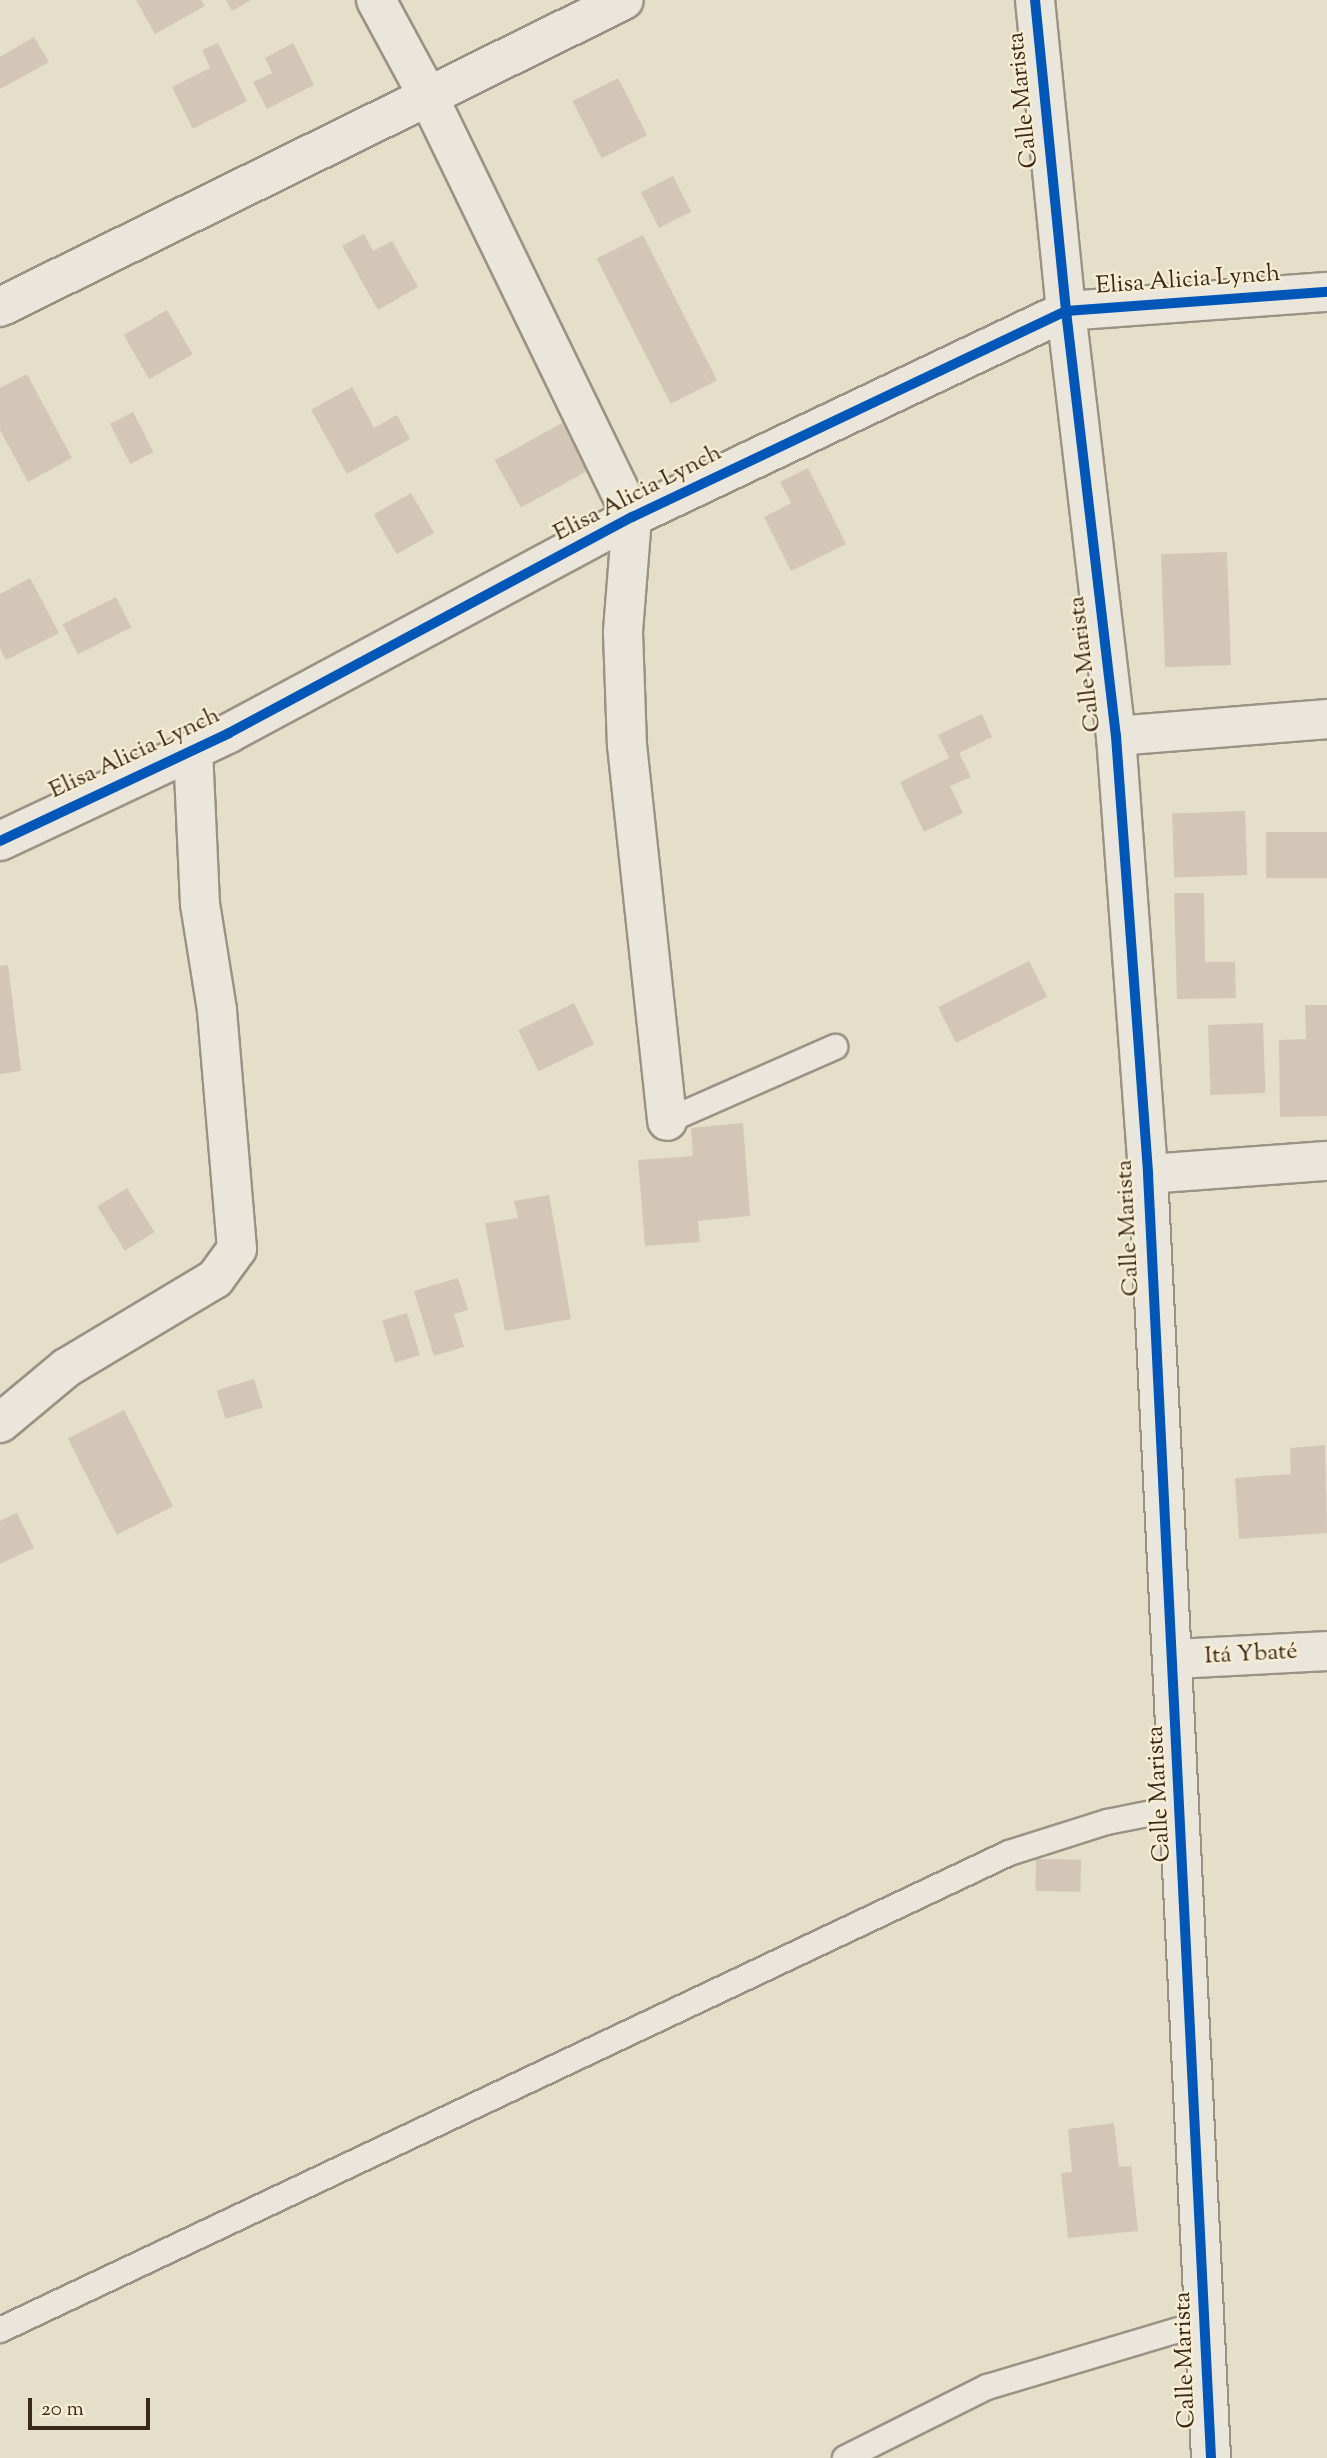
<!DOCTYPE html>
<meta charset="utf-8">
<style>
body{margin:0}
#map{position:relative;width:1327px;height:2458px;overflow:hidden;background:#e5dec8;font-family:"Sorts Mill Goudy",serif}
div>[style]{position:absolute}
.building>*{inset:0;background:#d3c6b6;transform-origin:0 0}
.roads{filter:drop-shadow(2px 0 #9a9385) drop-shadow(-2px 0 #9a9385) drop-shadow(0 2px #9a9385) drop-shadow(0 -2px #9a9385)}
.lane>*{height:24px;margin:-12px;padding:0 12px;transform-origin:12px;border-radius:12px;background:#eae6db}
.street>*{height:38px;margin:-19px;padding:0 19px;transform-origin:19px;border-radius:19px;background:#eae6db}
.cycleway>*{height:10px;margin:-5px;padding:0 5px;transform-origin:5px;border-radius:5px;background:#0057b8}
span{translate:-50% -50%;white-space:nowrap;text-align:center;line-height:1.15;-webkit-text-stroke:5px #f6edd3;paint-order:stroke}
.street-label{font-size:24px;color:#3a291a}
.scale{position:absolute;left:28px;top:2398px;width:122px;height:32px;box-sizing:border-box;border:4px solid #3a291a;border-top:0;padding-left:9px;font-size:21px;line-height:24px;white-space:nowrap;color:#3a291a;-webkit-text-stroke:5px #f6edd3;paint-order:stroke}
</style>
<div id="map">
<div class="building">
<div style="clip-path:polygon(136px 0,201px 0,205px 6px,155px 34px)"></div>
<div style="clip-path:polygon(226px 0,251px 0,232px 11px)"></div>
<div style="clip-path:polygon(34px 37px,49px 62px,0 89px,0 57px)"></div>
<div style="clip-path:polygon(218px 43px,247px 101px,193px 129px,172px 87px,210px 68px,202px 50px)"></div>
<div style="clip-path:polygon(293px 43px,314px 85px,267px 109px,253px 82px,272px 73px,265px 58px)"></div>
<div style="left:618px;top:78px;width:64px;height:51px;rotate:63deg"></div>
<div style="left:673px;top:176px;width:40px;height:36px;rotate:63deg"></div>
<div style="clip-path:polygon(364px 234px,373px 251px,392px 241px,418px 287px,378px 310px,342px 246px)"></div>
<div style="left:643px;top:235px;width:163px;height:52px;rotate:63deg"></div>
<div style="left:167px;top:310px;width:51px;height:50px;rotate:60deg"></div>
<div style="clip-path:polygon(27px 374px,72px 458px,28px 482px,0 430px,0 388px)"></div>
<div style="clip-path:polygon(352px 387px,374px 428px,397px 415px,410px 439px,347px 474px,311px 410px)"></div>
<div style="left:133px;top:412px;width:45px;height:26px;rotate:63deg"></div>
<div style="left:562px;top:423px;width:54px;height:77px;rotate:61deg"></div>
<div style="clip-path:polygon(808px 468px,846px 544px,791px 571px,764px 517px,791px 503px,780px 482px)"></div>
<div style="left:411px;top:493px;width:46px;height:43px;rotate:60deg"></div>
<div style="left:1227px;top:552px;width:113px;height:66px;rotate:88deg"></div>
<div style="clip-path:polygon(30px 578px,59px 633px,6px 660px,0 649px,0 594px)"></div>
<div style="left:116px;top:597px;width:34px;height:60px;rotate:63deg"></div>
<div style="clip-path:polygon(982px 714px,992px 737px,959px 753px,971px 777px,950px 786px,963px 813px,924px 832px,900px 782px,949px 758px,938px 735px)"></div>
<div style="left:1245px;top:811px;width:64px;height:73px;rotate:88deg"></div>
<div style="left:1327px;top:832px;width:46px;height:61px;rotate:90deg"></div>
<div style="clip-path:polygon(1174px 893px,1204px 893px,1205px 962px,1235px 962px,1236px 998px,1177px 999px)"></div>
<div style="left:1029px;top:961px;width:40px;height:102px;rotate:63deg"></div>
<div style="clip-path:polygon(8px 965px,21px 1071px,0 1074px,0 966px)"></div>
<div style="left:574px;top:1003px;width:46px;height:62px;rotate:64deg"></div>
<div style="clip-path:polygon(1305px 1005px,1327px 1005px,1327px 1116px,1280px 1117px,1279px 1040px,1306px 1039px)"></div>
<div style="left:1263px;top:1023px;width:70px;height:55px;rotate:88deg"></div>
<div style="clip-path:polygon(743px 1123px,750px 1216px,698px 1221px,700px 1242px,645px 1246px,638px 1160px,693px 1156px,691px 1128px)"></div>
<div style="left:127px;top:1188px;width:52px;height:35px;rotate:58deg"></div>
<div style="clip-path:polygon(549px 1195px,571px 1319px,505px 1331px,485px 1223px,518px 1218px,514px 1201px)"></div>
<div style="clip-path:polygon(458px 1278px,468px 1310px,454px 1314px,464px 1347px,434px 1356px,414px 1291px)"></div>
<div style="left:407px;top:1313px;width:44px;height:26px;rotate:73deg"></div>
<div style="left:254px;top:1379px;width:30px;height:39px;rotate:73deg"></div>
<div style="left:124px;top:1410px;width:108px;height:63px;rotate:63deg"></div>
<div style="clip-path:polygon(1325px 1445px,1327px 1533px,1239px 1539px,1235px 1478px,1291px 1474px,1290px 1448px)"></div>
<div style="clip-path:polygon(17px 1513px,34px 1548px,0 1564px,0 1521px)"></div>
<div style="left:1036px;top:1859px;width:45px;height:32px;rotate:1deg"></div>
<div style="clip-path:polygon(1114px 2123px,1119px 2167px,1131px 2166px,1138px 2231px,1068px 2238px,1061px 2173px,1072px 2172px,1068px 2129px)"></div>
</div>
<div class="roads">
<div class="lane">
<div style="left:667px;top:1121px;width:184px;rotate:-23.8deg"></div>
<div style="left:0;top:2330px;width:1116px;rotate:-25.3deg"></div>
<div style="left:1009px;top:1853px;width:103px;rotate:-17.6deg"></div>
<div style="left:1107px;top:1822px;width:76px;rotate:-11.3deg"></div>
<div style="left:845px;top:2458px;width:159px;rotate:-26.6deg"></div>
<div style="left:987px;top:2387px;width:227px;rotate:-16.6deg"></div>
</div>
<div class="street">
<div style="left:376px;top:0;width:109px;rotate:61.6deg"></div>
<div style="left:428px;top:96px;width:468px;rotate:64.1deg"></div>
<div style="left:632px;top:517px;width:115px;rotate:94.5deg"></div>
<div style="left:623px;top:632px;width:113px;rotate:88deg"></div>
<div style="left:627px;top:745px;width:378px;rotate:83.9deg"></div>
<div style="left:1035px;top:0;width:313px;rotate:84.3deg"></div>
<div style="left:1066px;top:311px;width:428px;rotate:83.3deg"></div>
<div style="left:1116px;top:736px;width:439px;rotate:85.8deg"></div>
<div style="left:1148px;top:1174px;width:1286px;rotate:87.19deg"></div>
<div style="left:0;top:307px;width:695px;rotate:-26.2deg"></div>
<div style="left:1116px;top:736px;width:212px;rotate:-4.6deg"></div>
<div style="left:0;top:841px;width:253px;rotate:-25.2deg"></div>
<div style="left:229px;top:733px;width:457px;rotate:-28.2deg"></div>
<div style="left:632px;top:517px;width:480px;rotate:-25.4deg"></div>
<div style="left:1066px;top:311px;width:262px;rotate:-4.2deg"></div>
<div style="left:1148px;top:1174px;width:179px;rotate:-4.2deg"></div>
<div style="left:0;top:1423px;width:86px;rotate:-39.8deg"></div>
<div style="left:66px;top:1368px;width:174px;rotate:-30.9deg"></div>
<div style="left:215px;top:1279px;width:37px;rotate:-54deg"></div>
<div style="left:237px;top:1249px;width:240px;rotate:-94.8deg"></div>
<div style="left:217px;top:1010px;width:107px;rotate:-99.1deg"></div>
<div style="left:200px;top:904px;width:154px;rotate:-92.6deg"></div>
<div style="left:1175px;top:1659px;width:152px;rotate:-3deg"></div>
</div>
</div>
<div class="cycleway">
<div style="left:1035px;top:0;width:313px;rotate:84.3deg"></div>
<div style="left:1066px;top:311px;width:428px;rotate:83.3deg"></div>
<div style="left:1116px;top:736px;width:439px;rotate:85.8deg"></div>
<div style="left:1148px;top:1174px;width:1286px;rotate:87.19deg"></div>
<div style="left:0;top:841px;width:253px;rotate:-25.2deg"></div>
<div style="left:229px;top:733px;width:457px;rotate:-28.2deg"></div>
<div style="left:632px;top:517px;width:480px;rotate:-25.4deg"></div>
<div style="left:1066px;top:311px;width:262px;rotate:-4.2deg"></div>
</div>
<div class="street-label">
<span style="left:1024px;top:100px;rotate:-96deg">Calle Marista</span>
<span style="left:1188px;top:281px;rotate:-4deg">Elisa Alicia Lynch</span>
<span style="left:638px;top:494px;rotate:-27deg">Elisa Alicia Lynch</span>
<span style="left:1086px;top:664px;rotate:-97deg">Calle Marista</span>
<span style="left:135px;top:754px;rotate:-25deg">Elisa Alicia Lynch</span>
<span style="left:1129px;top:1228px;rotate:-93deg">Calle Marista</span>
<span style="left:1251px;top:1655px;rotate:-3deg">Itá Ybaté</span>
<span style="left:1160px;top:1794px;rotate:-93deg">Calle Marista</span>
<span style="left:1186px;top:2360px;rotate:-92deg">Calle Marista</span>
</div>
<div class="scale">20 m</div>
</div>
